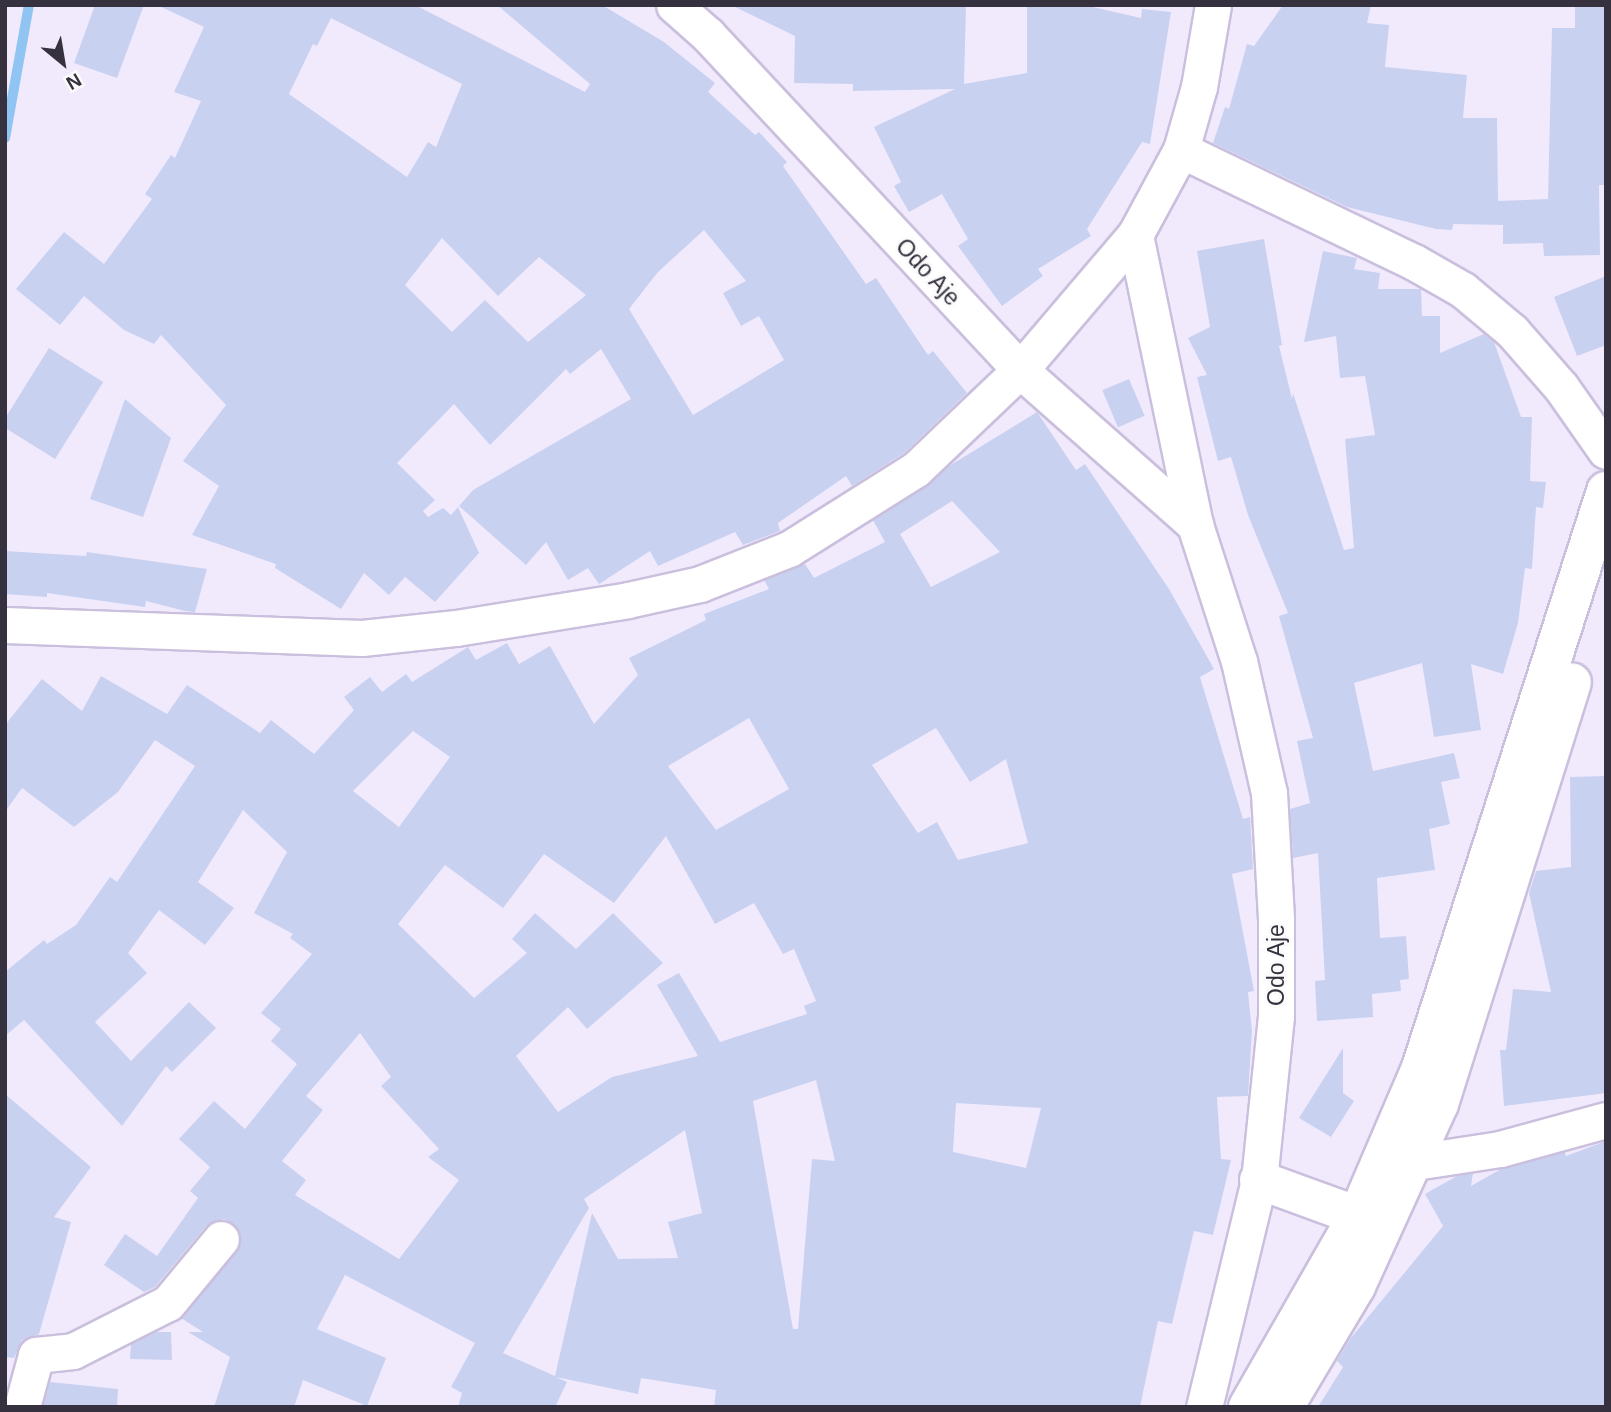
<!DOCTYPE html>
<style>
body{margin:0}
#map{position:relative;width:1611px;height:1412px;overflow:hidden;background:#f1eafd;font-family:Arial,sans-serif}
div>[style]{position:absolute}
.stream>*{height:10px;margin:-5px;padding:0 5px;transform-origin:5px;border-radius:5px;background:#90c4f3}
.building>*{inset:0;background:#c9d1f1;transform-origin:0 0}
.roads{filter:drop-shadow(2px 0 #cabfdd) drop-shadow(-2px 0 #cabfdd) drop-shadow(0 2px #cabfdd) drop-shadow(0 -2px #cabfdd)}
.minor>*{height:35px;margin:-17.5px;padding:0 17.5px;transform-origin:17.5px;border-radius:17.5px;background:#fff}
.highway>*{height:38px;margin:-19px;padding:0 19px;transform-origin:19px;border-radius:19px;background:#fff}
span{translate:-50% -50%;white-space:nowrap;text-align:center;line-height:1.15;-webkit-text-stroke:6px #fbfbfb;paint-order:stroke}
.street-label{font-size:23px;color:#36313e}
.frame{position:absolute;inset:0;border:7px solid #36313e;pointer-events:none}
.north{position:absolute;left:28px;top:28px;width:70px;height:70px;-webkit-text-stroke:5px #fbfbfb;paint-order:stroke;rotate:150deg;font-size:19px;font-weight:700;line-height:28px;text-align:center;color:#36313e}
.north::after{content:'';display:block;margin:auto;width:24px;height:32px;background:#36313e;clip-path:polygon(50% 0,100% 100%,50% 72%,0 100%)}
</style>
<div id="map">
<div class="stream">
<div style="left:5px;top:138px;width:135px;rotate:-79.8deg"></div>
</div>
<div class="building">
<div style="clip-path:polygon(95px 5px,144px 5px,117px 78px,74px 63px)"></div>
<div style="clip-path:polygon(evenodd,157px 5px,415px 5px,585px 92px,590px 84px,497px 5px,602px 5px,664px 42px,715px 83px,708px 92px,755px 135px,759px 132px,787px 162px,783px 166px,866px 284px,876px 278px,928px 355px,933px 351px,967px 393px,904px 453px,852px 486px,846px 476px,778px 523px,780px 531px,743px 545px,735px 532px,658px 566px,650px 551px,599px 584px,588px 568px,568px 580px,546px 542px,526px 565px,459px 506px,473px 490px,631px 399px,601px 349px,570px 374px,566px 369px,490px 445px,454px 404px,397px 463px,435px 500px,423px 511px,428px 517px,443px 508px,451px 515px,458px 507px,479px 553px,435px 602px,405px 577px,389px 595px,364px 573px,341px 609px,275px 568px,276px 564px,192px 535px,219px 486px,183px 461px,226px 405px,161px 335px,154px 344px,124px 330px,84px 296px,60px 325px,16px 289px,64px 232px,104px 264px,152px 199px,145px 194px,171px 155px,175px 158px,201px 101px,174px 92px,204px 27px,157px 5px,331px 18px,462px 84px,436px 147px,428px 142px,407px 177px,289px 94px,313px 44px,317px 46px,331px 18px,157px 5px,704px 230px,746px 281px,723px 293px,741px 326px,759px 316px,784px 360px,693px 415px,629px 309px,658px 272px,704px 230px,157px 5px,442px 238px,498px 296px,539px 257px,586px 295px,528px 342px,485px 300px,452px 332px,405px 285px,442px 238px)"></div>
<div style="clip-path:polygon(731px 5px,966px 5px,964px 84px,1027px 73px,1027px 5px,1084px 5px,1141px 18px,1142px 9px,1171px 12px,1150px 144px,1142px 142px,1087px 229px,1091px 236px,1038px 269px,1043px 276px,1002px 306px,958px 246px,968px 239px,942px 194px,909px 212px,894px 186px,901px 182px,874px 127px,955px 89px,853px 91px,853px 84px,794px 83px,795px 36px)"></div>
<div style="clip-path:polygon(1283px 5px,1371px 5px,1367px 23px,1389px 25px,1385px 67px,1467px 75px,1463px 118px,1497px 118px,1498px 201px,1548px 199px,1552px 28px,1575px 28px,1575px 5px,1606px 5px,1606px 185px,1599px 185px,1600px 255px,1544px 256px,1543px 243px,1503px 244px,1503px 225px,1453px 224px,1452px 230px,1436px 229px,1347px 207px,1213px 143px,1225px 107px,1229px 109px,1247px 44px,1254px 46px)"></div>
<div style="clip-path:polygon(1264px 239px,1282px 345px,1279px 346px,1292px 399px,1293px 393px,1344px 550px,1354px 548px,1345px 439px,1375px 435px,1365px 376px,1340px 378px,1336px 336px,1304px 342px,1323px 251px,1357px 258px,1354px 269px,1380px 273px,1378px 289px,1421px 289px,1422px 316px,1440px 316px,1440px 353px,1484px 334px,1494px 342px,1521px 417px,1532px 417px,1530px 481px,1546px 482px,1543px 508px,1536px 507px,1532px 569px,1525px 568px,1518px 623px,1503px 674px,1471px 664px,1481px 730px,1434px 737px,1422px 663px,1354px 683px,1373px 771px,1454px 753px,1460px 778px,1441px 782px,1450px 824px,1429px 829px,1435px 870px,1377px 878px,1380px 938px,1406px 936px,1409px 979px,1400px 980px,1401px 991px,1372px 994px,1373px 1017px,1317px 1021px,1315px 981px,1325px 980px,1318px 853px,1293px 858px,1290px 809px,1310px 803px,1297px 741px,1313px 738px,1279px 616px,1288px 613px,1248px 515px,1231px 457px,1218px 461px,1197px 377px,1207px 375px,1188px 338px,1210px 327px,1197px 251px)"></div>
<div style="clip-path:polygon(1606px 276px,1606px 345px,1577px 356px,1554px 297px)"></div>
<div style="left:49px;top:348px;width:64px;height:91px;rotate:32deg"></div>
<div style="left:1129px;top:379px;width:40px;height:29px;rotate:67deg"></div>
<div style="clip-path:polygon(125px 399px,171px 438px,143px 517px,90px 499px)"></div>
<div style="clip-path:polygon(evenodd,1037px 412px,1076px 470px,1085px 464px,1169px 589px,1214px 669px,1200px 677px,1243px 819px,1250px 817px,1253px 869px,1232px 874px,1254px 991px,1248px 992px,1252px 1031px,1248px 1096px,1217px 1097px,1221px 1159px,1231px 1160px,1213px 1235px,1194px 1231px,1172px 1324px,1158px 1321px,1140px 1407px,714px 1407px,716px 1390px,641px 1378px,638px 1394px,556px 1377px,567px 1382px,555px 1407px,458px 1407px,462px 1393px,451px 1387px,475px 1343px,345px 1275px,317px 1329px,386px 1358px,367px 1406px,303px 1380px,294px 1407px,214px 1407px,230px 1357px,188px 1332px,203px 1332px,181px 1318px,237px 1251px,241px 1242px,234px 1224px,224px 1219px,206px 1226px,155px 1287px,144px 1292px,104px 1265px,125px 1234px,157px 1256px,198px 1198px,190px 1191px,210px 1167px,179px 1139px,214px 1101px,245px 1129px,297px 1064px,271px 1041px,281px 1029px,261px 1013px,312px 954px,290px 938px,293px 934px,254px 913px,287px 852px,243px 810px,198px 882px,234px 908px,205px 945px,159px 910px,128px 953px,147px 973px,95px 1022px,131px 1061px,189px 1002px,216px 1028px,172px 1072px,166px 1066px,122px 1126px,24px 1020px,5px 1036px,5px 972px,44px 940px,47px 944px,76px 925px,110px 877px,117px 882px,195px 766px,155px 740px,118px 792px,74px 827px,22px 788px,5px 812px,5px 725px,42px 679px,82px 711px,101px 676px,167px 714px,187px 685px,260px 733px,271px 720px,314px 754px,354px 710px,344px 697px,370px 677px,382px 692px,406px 674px,412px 682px,468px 647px,476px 660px,507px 643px,519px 664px,550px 646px,594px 724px,638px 675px,629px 658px,706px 620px,704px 614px,769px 589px,764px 580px,805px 564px,814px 578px,885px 542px,873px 520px,927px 486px,949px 466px,1037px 412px,952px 501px,1000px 552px,931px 587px,900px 534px,952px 501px,1037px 412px,749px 718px,789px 789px,716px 830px,668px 766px,749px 718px,1037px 412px,936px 728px,970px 782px,1006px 759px,1028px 843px,958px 860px,937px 822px,918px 833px,872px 765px,936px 728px,1037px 412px,413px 731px,450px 757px,399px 827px,353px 791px,413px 731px,1037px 412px,666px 836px,715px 924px,754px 903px,783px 954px,794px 949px,816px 1001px,804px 1006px,807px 1014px,720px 1042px,679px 973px,657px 985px,698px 1056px,612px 1077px,558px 1112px,516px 1056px,568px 1007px,587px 1029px,663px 963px,613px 913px,576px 949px,535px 913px,512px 939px,527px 953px,474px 998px,398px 924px,445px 865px,503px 908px,544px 854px,614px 903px,666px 836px,1037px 412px,360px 1033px,391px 1077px,381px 1086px,439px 1149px,428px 1157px,459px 1180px,399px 1259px,295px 1195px,306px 1180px,282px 1161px,323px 1110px,306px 1096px,360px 1033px,1037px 412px,816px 1080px,835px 1161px,812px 1159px,798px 1329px,793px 1329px,753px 1101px,816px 1080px,1037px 412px,956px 1103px,1041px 1108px,1026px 1168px,953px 1152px,956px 1103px,1037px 412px,685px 1130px,702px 1213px,668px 1222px,678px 1258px,618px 1259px,592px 1213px,555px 1376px,503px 1353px,589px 1208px,584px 1199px,685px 1130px)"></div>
<div style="clip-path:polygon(5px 551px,86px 556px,87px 552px,207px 569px,195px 612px,185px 611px,146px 601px,145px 607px,47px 593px,47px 597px,5px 594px)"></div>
<div style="clip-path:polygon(1606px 776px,1606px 1093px,1504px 1106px,1500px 1050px,1506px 1050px,1513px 989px,1551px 992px,1529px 893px,1536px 871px,1571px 867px,1570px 777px)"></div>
<div style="clip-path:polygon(1343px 1048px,1343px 1093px,1354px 1101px,1331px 1137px,1299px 1118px)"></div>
<div style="clip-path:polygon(5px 1094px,91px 1167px,54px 1217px,71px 1222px,39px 1334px,22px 1340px,14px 1358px,5px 1357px)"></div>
<div style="clip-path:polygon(1606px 1141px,1606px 1407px,1318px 1407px,1343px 1367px,1337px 1361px,1350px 1339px,1443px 1226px,1425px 1194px,1457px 1176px,1473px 1173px,1471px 1186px,1501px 1169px,1565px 1152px,1566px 1156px)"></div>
<div style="clip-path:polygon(156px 1332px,171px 1332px,172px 1360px,130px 1359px,131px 1344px)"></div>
<div style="clip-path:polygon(50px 1382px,118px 1389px,117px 1407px,43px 1407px)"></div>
</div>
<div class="roads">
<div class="minor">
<div style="left:674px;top:5px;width:45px;rotate:41.4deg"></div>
<div style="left:708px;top:35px;width:458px;rotate:47deg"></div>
<div style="left:1020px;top:370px;width:234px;rotate:41.5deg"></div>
<div style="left:1195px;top:525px;width:143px;rotate:72.1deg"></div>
<div style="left:1239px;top:661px;width:135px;rotate:77.2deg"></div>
<div style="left:1269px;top:793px;width:127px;rotate:86.8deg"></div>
<div style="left:1276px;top:920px;width:96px;rotate:90deg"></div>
<div style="left:1276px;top:1016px;width:165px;rotate:95.9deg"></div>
<div style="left:1259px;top:1180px;width:234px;rotate:103.6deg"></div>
<div style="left:1181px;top:150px;width:259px;rotate:25.7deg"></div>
<div style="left:1414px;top:262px;width:56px;rotate:29.7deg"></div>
<div style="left:1463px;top:290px;width:64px;rotate:39.9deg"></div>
<div style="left:1512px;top:331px;width:74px;rotate:48.8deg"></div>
<div style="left:1561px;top:387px;width:78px;rotate:54.9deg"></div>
<div style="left:1135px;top:235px;width:296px;rotate:78.3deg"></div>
<div style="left:5px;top:625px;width:357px;rotate:2.1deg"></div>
<div style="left:362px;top:638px;width:95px;rotate:-6.1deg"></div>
<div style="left:456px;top:628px;width:174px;rotate:-9.2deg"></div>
<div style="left:628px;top:600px;width:74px;rotate:-12.5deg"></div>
<div style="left:700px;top:584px;width:96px;rotate:-21.5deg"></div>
<div style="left:789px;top:549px;width:150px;rotate:-32.2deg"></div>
<div style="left:916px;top:469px;width:144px;rotate:-43.6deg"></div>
<div style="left:1020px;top:370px;width:177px;rotate:-49.6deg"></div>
<div style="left:1135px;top:235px;width:97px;rotate:-61.6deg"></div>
<div style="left:1181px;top:150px;width:66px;rotate:-74.1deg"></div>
<div style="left:1199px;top:87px;width:83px;rotate:-80.3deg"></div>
<div style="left:1387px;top:1160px;width:28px;rotate:4deg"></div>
<div style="left:1415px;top:1162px;width:86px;rotate:-8.7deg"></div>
<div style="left:1500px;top:1149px;width:110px;rotate:-15.3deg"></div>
<div style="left:22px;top:1407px;width:54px;rotate:-74.9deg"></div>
<div style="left:36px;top:1355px;width:37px;rotate:-6deg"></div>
<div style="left:73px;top:1351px;width:106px;rotate:-26.8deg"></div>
<div style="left:168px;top:1303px;width:83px;rotate:-50.4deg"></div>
</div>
<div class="highway">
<div style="left:1259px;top:1180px;width:129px;rotate:20deg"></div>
<div style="left:1248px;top:1407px;width:221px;rotate:-60.2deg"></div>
<div style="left:1358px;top:1215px;width:160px;rotate:-66.8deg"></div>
<div style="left:1421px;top:1068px;width:606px;rotate:-72.22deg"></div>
<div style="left:1284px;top:1407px;width:141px;rotate:-59.2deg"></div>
<div style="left:1356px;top:1286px;width:200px;rotate:-65.5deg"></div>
<div style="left:1439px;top:1104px;width:442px;rotate:-72.5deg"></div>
</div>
</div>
<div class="street-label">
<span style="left:928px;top:272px;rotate:47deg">Odo Aje</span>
<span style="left:1276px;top:965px;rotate:-90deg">Odo Aje</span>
</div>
<div class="frame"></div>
<div class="north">N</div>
</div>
